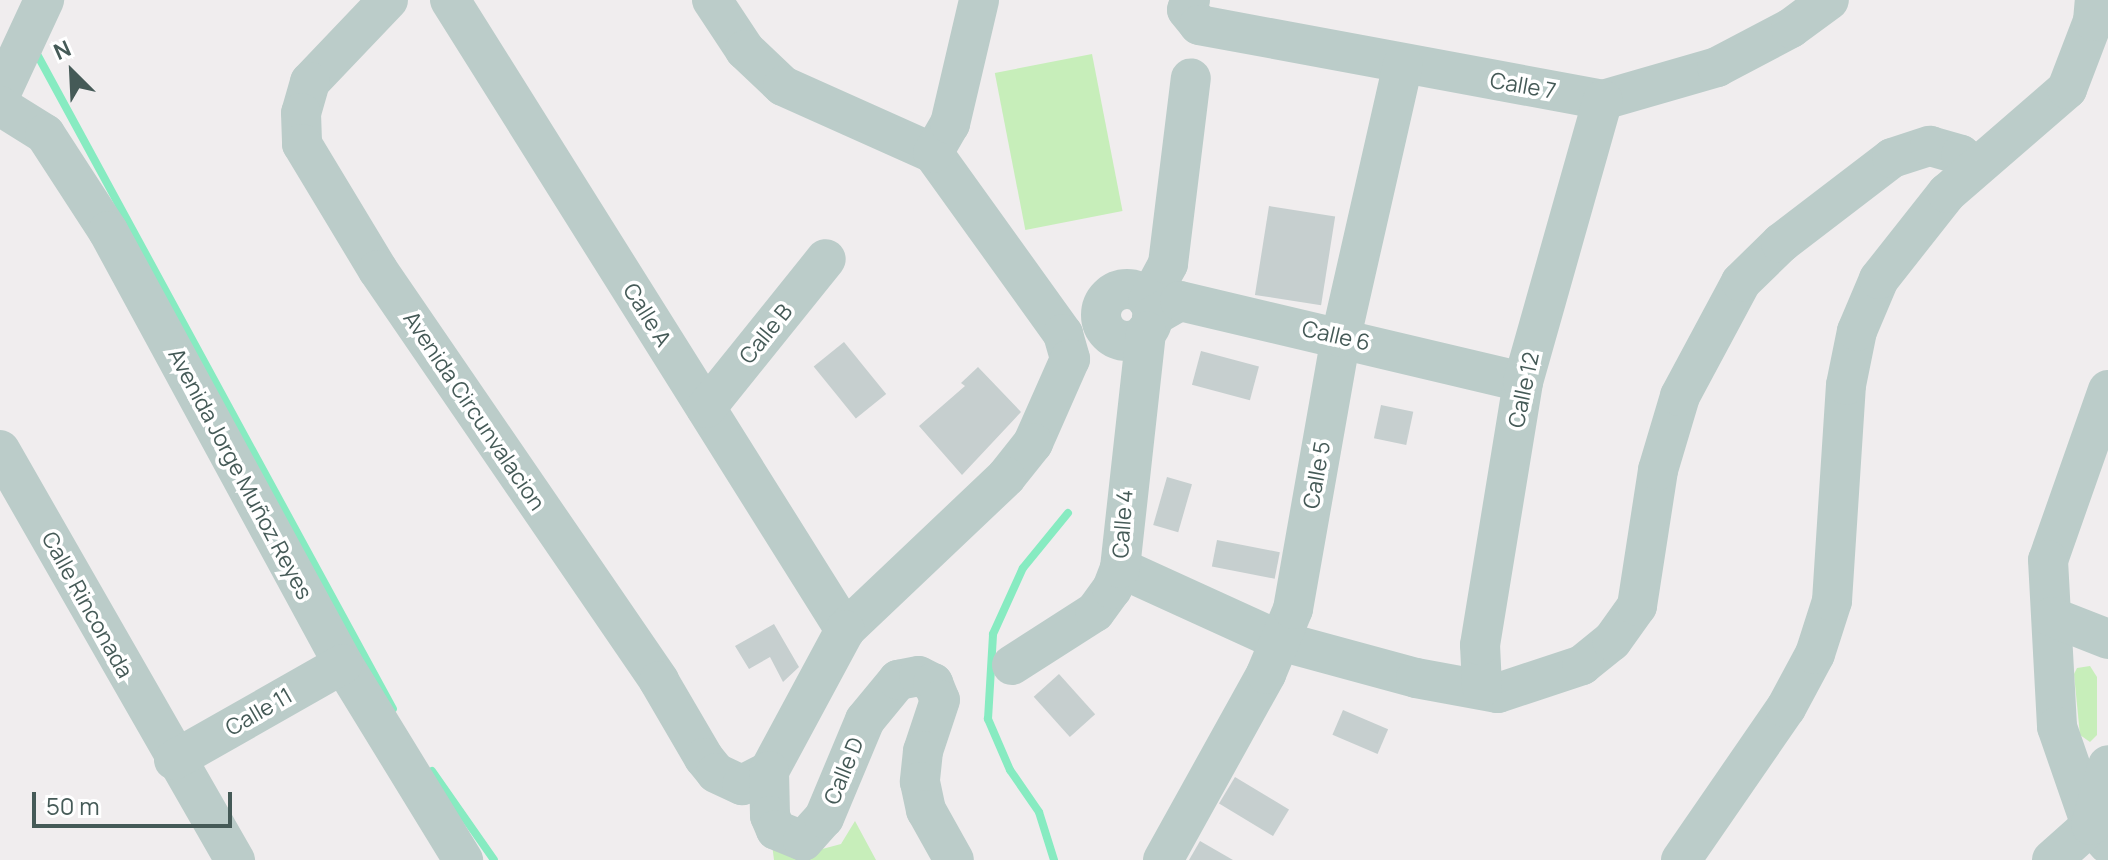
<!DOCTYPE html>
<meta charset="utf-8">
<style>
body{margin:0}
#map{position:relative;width:2108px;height:860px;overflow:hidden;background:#f0edee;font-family:Manrope,sans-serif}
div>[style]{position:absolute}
.green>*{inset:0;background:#c7eeba;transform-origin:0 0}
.stream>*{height:8px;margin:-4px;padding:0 4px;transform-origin:4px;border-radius:4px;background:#87ebc1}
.building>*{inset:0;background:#c6cfcf;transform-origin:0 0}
.minor>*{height:40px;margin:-20px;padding:0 20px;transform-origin:20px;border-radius:20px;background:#bbccc9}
.minor>.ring{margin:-20px;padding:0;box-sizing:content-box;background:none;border:40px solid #bbccc9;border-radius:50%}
span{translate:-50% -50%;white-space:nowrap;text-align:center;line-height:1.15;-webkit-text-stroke:7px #fff;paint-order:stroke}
.street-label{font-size:22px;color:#455a57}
.north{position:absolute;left:32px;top:32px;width:80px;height:80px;-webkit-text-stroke:6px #fff;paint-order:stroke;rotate:336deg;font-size:22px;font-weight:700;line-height:32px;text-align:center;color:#455a57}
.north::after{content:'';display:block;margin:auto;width:28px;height:36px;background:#455a57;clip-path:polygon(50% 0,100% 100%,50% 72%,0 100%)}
.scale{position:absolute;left:32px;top:792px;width:200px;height:36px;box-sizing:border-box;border:4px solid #455a57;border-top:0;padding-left:10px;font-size:24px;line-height:28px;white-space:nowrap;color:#455a57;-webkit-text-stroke:6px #fff;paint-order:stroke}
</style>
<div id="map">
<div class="green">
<div style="left:1092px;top:54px;width:160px;height:99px;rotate:79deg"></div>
<div style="clip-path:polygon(2090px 666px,2097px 677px,2097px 735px,2090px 742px,2080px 735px,2074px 674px,2077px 668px)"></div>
<div style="clip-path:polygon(855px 821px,876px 860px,774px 860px,771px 836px,811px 852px,841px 844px)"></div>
</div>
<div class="stream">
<div style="left:38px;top:56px;width:743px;rotate:61.47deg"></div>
<div style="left:432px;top:771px;width:108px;rotate:55.1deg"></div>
<div style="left:1054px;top:860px;width:50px;rotate:-107.4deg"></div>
<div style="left:1039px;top:812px;width:51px;rotate:-124.6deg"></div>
<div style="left:1010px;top:770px;width:56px;rotate:-113.3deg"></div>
<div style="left:988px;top:719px;width:85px;rotate:-86.6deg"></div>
<div style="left:993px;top:634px;width:72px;rotate:-65.6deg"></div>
<div style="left:1023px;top:568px;width:71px;rotate:-50.7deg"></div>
</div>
<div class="building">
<div style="left:1269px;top:206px;width:67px;height:90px;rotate:9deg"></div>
<div style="left:844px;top:342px;width:67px;height:39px;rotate:51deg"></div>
<div style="left:1201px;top:351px;width:60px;height:35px;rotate:15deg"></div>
<div style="clip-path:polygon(978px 367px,1021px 412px,962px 475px,919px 426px,965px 386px,961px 383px)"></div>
<div style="left:1381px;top:405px;width:33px;height:34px;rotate:12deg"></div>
<div style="left:1167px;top:477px;width:26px;height:50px;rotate:16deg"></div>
<div style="left:1217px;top:540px;width:64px;height:27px;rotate:11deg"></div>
<div style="clip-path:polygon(774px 624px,799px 667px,783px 682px,770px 657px,749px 669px,735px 646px)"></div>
<div style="left:1059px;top:674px;width:54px;height:34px;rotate:48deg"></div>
<div style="left:1343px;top:710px;width:49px;height:27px;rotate:23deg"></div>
<div style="left:1235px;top:777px;width:63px;height:31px;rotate:31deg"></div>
<div style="clip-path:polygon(1200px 841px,1233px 860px,1189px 860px)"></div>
</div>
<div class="minor">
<div style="left:388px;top:0;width:113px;rotate:133.6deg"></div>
<div style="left:310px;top:82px;width:32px;rotate:106deg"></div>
<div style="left:301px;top:113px;width:31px;rotate:88deg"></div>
<div style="left:302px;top:144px;width:147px;rotate:58.9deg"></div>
<div style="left:378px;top:270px;width:498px;rotate:55.6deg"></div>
<div style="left:659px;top:681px;width:89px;rotate:59.7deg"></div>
<div style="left:704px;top:758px;width:19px;rotate:51deg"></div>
<div style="left:716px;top:773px;width:29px;rotate:25deg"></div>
<div style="left:742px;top:785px;width:30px;rotate:-27deg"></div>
<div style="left:450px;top:0;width:744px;rotate:57.91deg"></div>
<div style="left:712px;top:0;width:60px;rotate:56.6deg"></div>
<div style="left:745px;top:50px;width:52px;rotate:43.5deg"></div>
<div style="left:783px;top:86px;width:164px;rotate:24.1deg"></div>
<div style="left:933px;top:153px;width:223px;rotate:54.3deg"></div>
<div style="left:1063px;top:334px;width:26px;rotate:74deg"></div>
<div style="left:1070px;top:359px;width:92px;rotate:113.8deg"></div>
<div style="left:1033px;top:443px;width:43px;rotate:128.5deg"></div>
<div style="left:1006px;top:477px;width:222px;rotate:136.5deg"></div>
<div style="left:845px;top:630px;width:160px;rotate:118.3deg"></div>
<div style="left:769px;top:771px;width:45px;rotate:88.7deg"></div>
<div style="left:770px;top:816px;width:15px;rotate:67deg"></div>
<div style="left:776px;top:830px;width:29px;rotate:22deg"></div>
<div style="left:803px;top:841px;width:31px;rotate:-48deg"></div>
<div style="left:824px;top:818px;width:106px;rotate:-67.3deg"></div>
<div style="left:865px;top:720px;width:52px;rotate:-50.5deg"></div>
<div style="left:898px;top:680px;width:21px;rotate:-11deg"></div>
<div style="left:919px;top:676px;width:16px;rotate:27deg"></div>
<div style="left:933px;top:683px;width:18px;rotate:68deg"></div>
<div style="left:940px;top:700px;width:54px;rotate:108.4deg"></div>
<div style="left:923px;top:751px;width:31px;rotate:96deg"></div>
<div style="left:920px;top:782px;width:29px;rotate:78deg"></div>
<div style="left:926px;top:810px;width:57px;rotate:60.8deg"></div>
<div style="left:1190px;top:0;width:10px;rotate:107deg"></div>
<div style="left:1187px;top:10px;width:19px;rotate:51deg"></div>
<div style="left:1199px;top:25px;width:411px;rotate:10.5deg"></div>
<div style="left:1603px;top:100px;width:119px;rotate:-16.1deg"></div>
<div style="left:1717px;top:67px;width:84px;rotate:-27.8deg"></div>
<div style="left:1791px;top:28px;width:47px;rotate:-36.4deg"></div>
<div style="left:0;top:95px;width:105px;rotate:-65.1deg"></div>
<div style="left:0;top:106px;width:53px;rotate:31.9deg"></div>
<div style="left:45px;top:134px;width:116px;rotate:57deg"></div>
<div style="left:108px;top:231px;width:493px;rotate:61.5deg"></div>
<div style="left:343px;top:664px;width:230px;rotate:58.5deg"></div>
<div style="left:933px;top:153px;width:34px;rotate:-60deg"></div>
<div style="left:950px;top:124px;width:127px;rotate:-76.8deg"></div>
<div class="ring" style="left:1101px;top:289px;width:12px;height:12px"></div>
<div style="left:1148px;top:301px;width:42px;rotate:-61.6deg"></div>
<div style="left:1168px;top:264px;width:187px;rotate:-83deg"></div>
<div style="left:1152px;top:317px;width:32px;rotate:-30deg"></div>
<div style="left:1180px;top:301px;width:352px;rotate:13.3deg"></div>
<div style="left:2108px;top:390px;width:180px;rotate:109.4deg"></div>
<div style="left:2048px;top:560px;width:167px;rotate:86.9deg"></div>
<div style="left:2057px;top:727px;width:104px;rotate:70.9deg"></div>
<div style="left:2091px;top:825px;width:25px;rotate:48deg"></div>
<div style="left:706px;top:408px;width:191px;rotate:-51.2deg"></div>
<div style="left:0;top:450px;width:473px;rotate:60.2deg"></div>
<div style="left:1120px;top:568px;width:176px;rotate:24.5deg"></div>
<div style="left:1280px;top:641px;width:141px;rotate:15.2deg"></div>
<div style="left:1416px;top:678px;width:83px;rotate:10.4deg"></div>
<div style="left:1498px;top:693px;width:89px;rotate:-18.4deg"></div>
<div style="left:1582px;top:665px;width:38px;rotate:-39deg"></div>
<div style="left:1612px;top:641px;width:43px;rotate:-54.5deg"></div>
<div style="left:1637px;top:606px;width:138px;rotate:-81.2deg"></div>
<div style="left:1658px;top:470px;width:77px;rotate:-73.4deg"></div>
<div style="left:1680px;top:396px;width:129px;rotate:-61.8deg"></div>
<div style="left:1741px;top:282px;width:56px;rotate:-44.3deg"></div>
<div style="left:1781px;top:243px;width:140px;rotate:-37.4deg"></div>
<div style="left:1892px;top:158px;width:40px;rotate:-18deg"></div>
<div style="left:1930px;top:146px;width:32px;rotate:16deg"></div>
<div style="left:1961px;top:155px;width:18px;rotate:47deg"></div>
<div style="left:2052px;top:617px;width:60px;rotate:21.4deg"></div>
<div style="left:1012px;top:665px;width:98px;rotate:-32.6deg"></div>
<div style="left:1095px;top:612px;width:29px;rotate:-54deg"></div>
<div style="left:1112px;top:589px;width:22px;rotate:-69deg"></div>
<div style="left:1120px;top:568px;width:238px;rotate:-83.7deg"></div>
<div style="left:1482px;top:687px;width:42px;rotate:-92.7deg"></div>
<div style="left:1480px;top:645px;width:266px;rotate:-80.7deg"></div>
<div style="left:1523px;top:382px;width:293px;rotate:-74.2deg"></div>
<div style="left:174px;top:760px;width:194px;rotate:-29.6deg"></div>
<div style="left:1163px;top:860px;width:213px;rotate:-61deg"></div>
<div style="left:1266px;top:674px;width:70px;rotate:-67.4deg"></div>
<div style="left:1293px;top:609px;width:276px;rotate:-80deg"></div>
<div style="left:1341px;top:337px;width:279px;rotate:-77.2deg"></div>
<div style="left:1681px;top:860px;width:185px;rotate:-55.4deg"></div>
<div style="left:1786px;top:708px;width:61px;rotate:-61.8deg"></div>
<div style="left:1815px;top:654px;width:56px;rotate:-72.2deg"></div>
<div style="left:1832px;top:601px;width:216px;rotate:-86.3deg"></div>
<div style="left:1846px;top:385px;width:55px;rotate:-78.5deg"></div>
<div style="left:1857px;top:331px;width:56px;rotate:-67.1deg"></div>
<div style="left:1879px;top:279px;width:110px;rotate:-51.7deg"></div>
<div style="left:1947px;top:193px;width:159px;rotate:-40.9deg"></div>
<div style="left:2067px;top:89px;width:73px;rotate:-69.1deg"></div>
<div style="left:2093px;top:21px;width:21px;rotate:-85deg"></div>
<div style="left:2052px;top:860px;width:52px;rotate:-41.9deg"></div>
<div style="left:2091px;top:825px;width:62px;rotate:-74.2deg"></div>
</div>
<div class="street-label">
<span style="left:1523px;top:86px;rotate:10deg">Calle 7</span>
<span style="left:647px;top:315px;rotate:58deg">Calle A</span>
<span style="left:766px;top:334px;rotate:-51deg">Calle B</span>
<span style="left:1336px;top:336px;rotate:13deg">Calle 6</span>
<span style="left:1524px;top:390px;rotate:-78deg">Calle 12</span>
<span style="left:474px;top:411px;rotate:56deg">Avenida Circunvalacion</span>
<span style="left:240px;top:474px;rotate:62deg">Avenida Jorge Muñoz Reyes</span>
<span style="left:1317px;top:475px;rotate:-80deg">Calle 5</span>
<span style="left:1123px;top:524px;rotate:-86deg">Calle 4</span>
<span style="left:87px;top:605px;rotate:61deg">Calle Rinconada</span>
<span style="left:259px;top:712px;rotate:-30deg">Calle 11</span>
<span style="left:844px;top:771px;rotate:-68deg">Calle D</span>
</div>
<div class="north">N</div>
<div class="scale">50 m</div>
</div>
